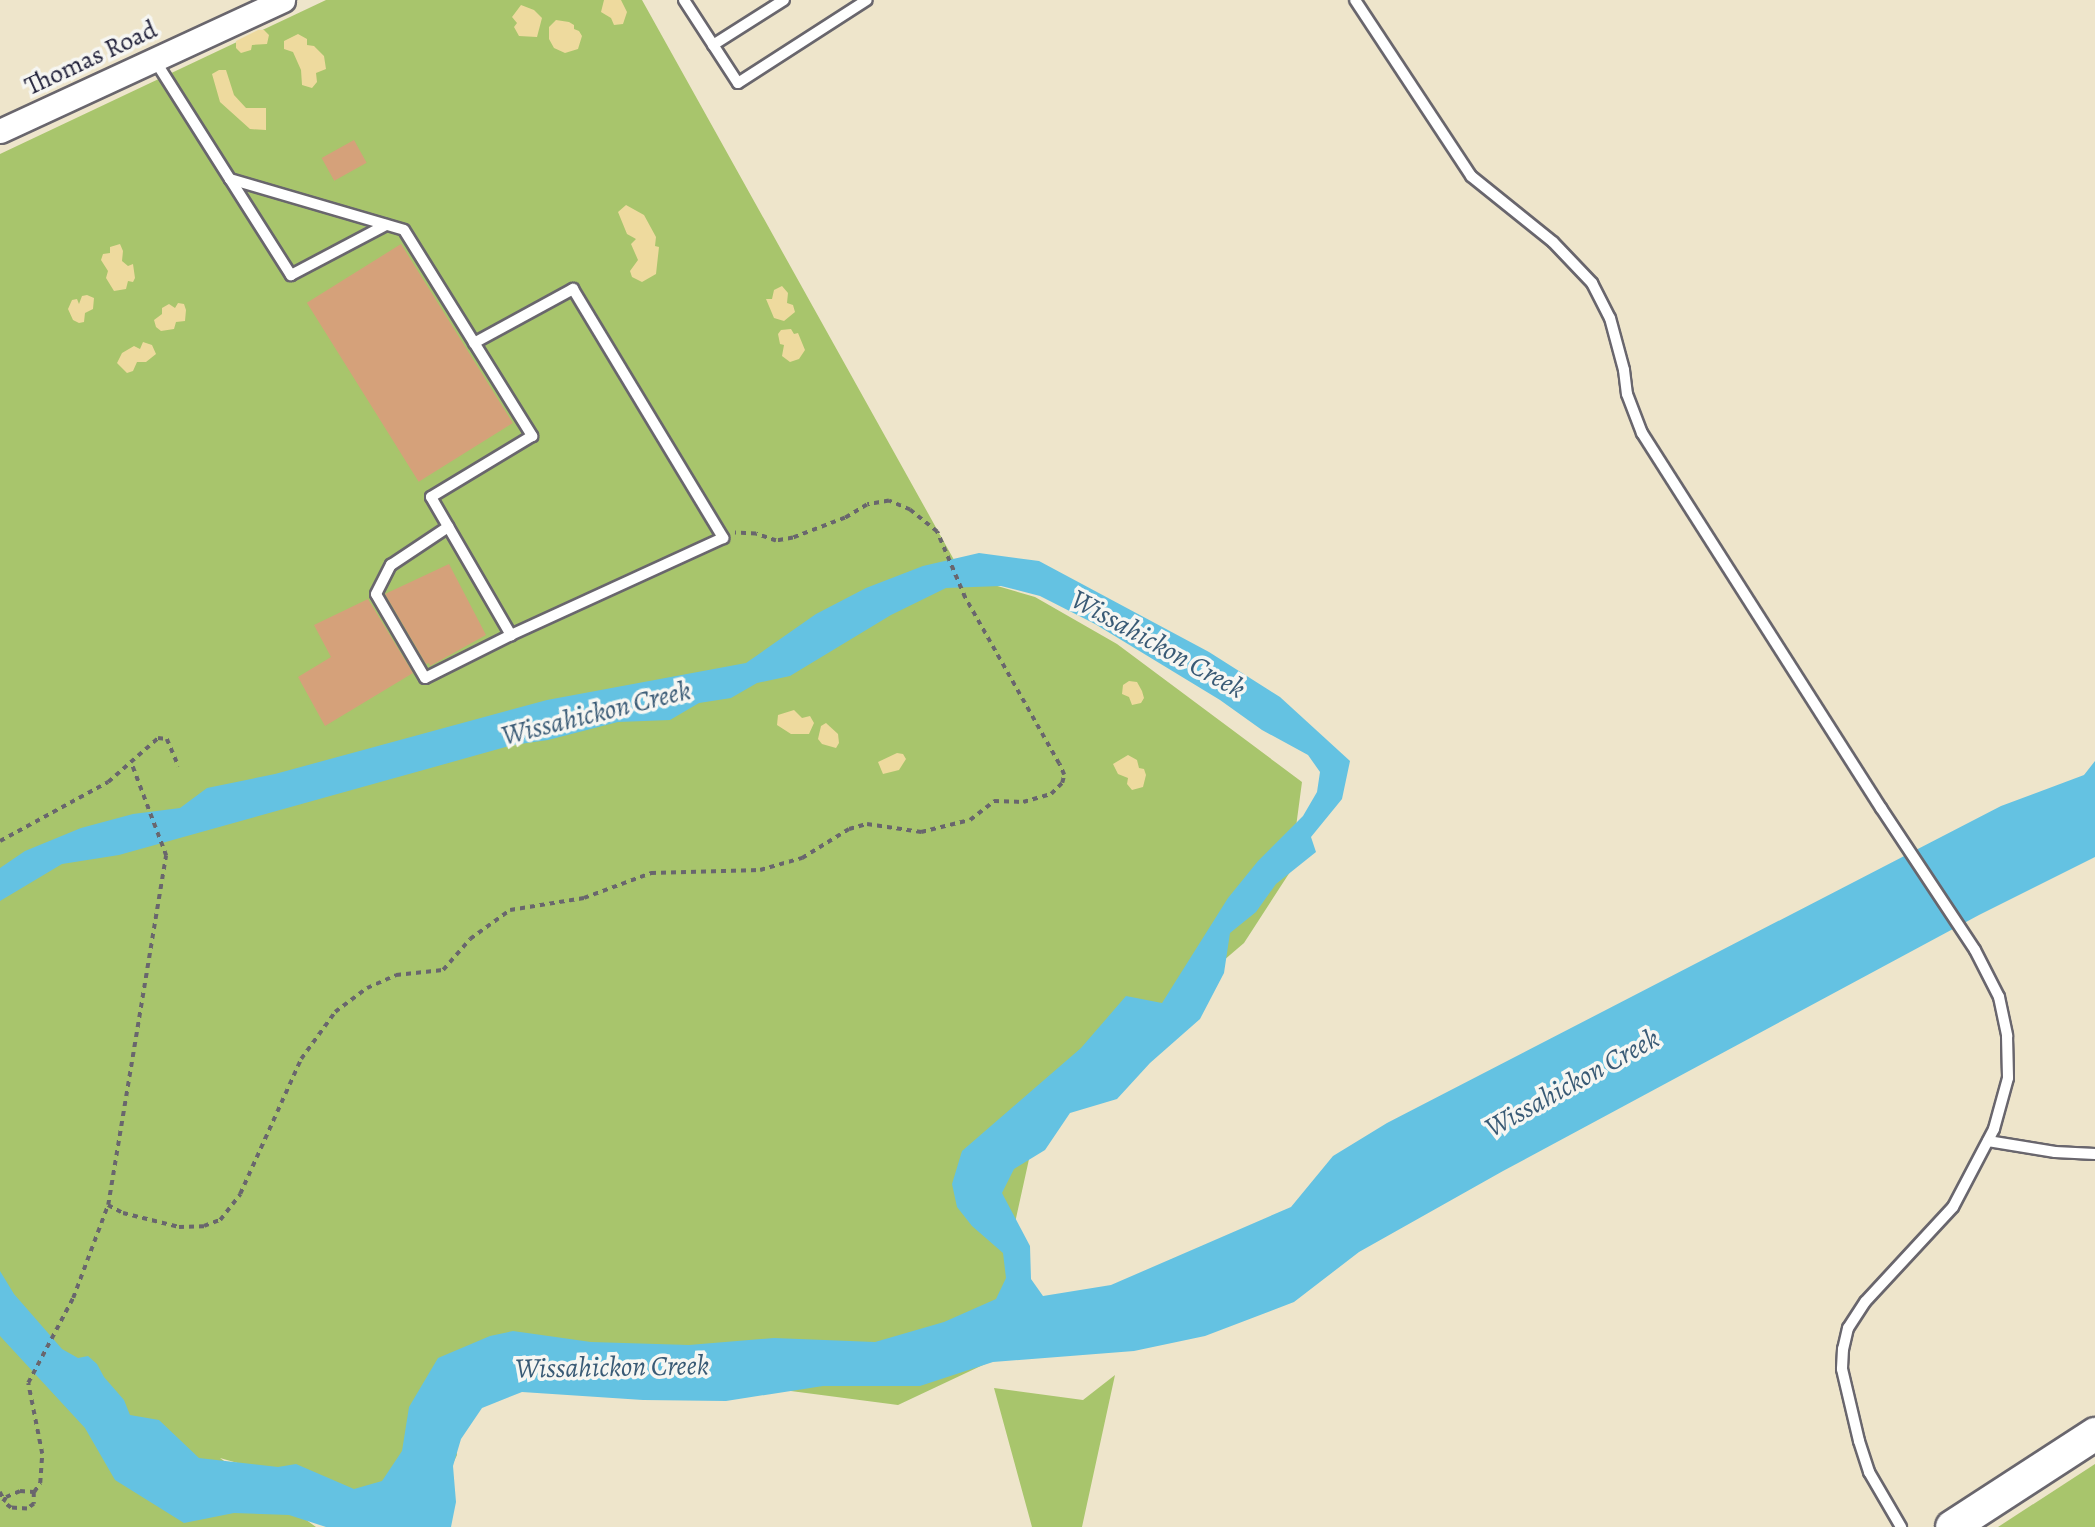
<!DOCTYPE html>
<style>
body{margin:0}
#map{position:relative;width:2095px;height:1527px;overflow:hidden;background:#eee5cb;font-family:Alegreya,serif}
div>[style]{position:absolute}
.green>*{inset:0;background:#a8c56c}
.sand>*{inset:0;background:#eeda9e}
.water>*{inset:0;background:#64c2e2}
.building>*{inset:0;background:#d5a17a;transform-origin:0 0}
.path>*{height:3.5px;margin-top:-1.75px;transform-origin:0;background:repeating-linear-gradient(90deg,#69666d 0 5px,transparent 0 10px)}
.roads{filter:drop-shadow(2px 0 #69666d) drop-shadow(-2px 0 #69666d) drop-shadow(0 2px #69666d) drop-shadow(0 -2px #69666d)}
.lane>*{height:10px;margin:-5px;padding:0 5px;transform-origin:5px;border-radius:5px;background:#fff}
.street>*{height:23px;margin:-11.5px;padding:0 11.5px;transform-origin:11.5px;border-radius:11.5px;background:#fff}
.secondary>*{height:32px;margin:-16px;padding:0 16px;transform-origin:16px;border-radius:16px;background:#fff}
span{translate:-50% -50%;white-space:nowrap;text-align:center;line-height:1.15;-webkit-text-stroke:7px #f6f6f2;paint-order:stroke}
.street-label{font-size:26px;color:#22223b}
.water-label{font-size:28px;color:#395a75;font-style:italic}
</style>
<div id="map">
<div class="green">
<div style="clip-path:polygon(326px 0,642px 0,963px 576px,1035px 597px,1117px 644px,1302px 782px,1290px 872px,1244px 943px,1175px 1002px,1033px 1141px,1011px 1241px,1057px 1330px,898px 1405px,491px 1352px,447px 1396px,457px 1455px,427px 1517px,220px 1458px,316px 1527px,0 1527px,0 154px)"></div>
<div style="clip-path:polygon(1115px 1375px,1082px 1527px,1032px 1527px,994px 1388px,1083px 1400px)"></div>
<div style="clip-path:polygon(2095px 1464px,2095px 1527px,1998px 1527px)"></div>
</div>
<div class="sand">
<div style="clip-path:polygon(604px 0,621px 0,627px 12px,623px 24px,614px 25px,611px 18px,601px 12px)"></div>
<div style="clip-path:polygon(521px 5px,534px 10px,542px 18px,537px 37px,519px 36px,514px 27px,517px 23px,512px 17px)"></div>
<div style="clip-path:polygon(556px 20px,569px 22px,574px 25px,574px 29px,579px 31px,582px 36px,578px 49px,565px 53px,554px 48px,549px 39px,549px 27px)"></div>
<div style="clip-path:polygon(258px 30px,264px 30px,269px 35px,267px 44px,252px 45px,251px 50px,241px 53px,236px 48px,236px 41px)"></div>
<div style="clip-path:polygon(298px 34px,307px 39px,307px 45px,314px 46px,324px 56px,326px 69px,316px 73px,317px 82px,312px 88px,302px 85px,301px 70px,293px 52px,284px 49px,284px 41px)"></div>
<div style="clip-path:polygon(219px 70px,226px 70px,234px 95px,246px 108px,266px 108px,266px 130px,250px 129px,220px 102px,212px 74px)"></div>
<div style="clip-path:polygon(626px 205px,644px 215px,656px 237px,655px 246px,659px 247px,656px 274px,642px 282px,632px 277px,630px 271px,638px 260px,631px 244px,636px 239px,627px 234px,618px 212px)"></div>
<div style="clip-path:polygon(120px 244px,123px 251px,122px 261px,128px 266px,133px 264px,135px 278px,133px 282px,128px 281px,126px 289px,114px 291px,106px 278px,108px 271px,101px 260px,103px 254px,110px 253px,110px 247px)"></div>
<div style="clip-path:polygon(782px 286px,788px 293px,787px 303px,793px 305px,795px 312px,784px 321px,774px 318px,766px 299px,772px 299px,774px 290px)"></div>
<div style="clip-path:polygon(87px 295px,94px 298px,93px 309px,85px 313px,84px 322px,79px 323px,73px 320px,68px 309px,72px 300px,77px 299px,79px 304px,82px 296px)"></div>
<div style="clip-path:polygon(178px 303px,184px 304px,186px 310px,185px 321px,176px 322px,174px 329px,161px 331px,156px 327px,154px 320px,162px 314px,162px 308px,169px 304px,175px 308px)"></div>
<div style="clip-path:polygon(791px 329px,794px 334px,798px 333px,805px 350px,799px 359px,790px 362px,782px 356px,784px 345px,780px 344px,778px 334px,781px 330px)"></div>
<div style="clip-path:polygon(143px 342px,152px 345px,156px 354px,146px 362px,137px 362px,133px 371px,127px 373px,117px 363px,122px 353px,134px 346px,140px 349px)"></div>
<div style="clip-path:polygon(1129px 681px,1137px 682px,1142px 691px,1144px 698px,1141px 703px,1132px 705px,1129px 697px,1122px 694px,1123px 685px)"></div>
<div style="clip-path:polygon(794px 710px,802px 718px,810px 716px,814px 723px,809px 734px,791px 734px,777px 725px,778px 715px)"></div>
<div style="clip-path:polygon(826px 723px,838px 734px,839px 743px,836px 748px,822px 744px,818px 739px,821px 726px)"></div>
<div style="clip-path:polygon(897px 753px,903px 754px,906px 759px,899px 770px,883px 774px,878px 762px)"></div>
<div style="clip-path:polygon(1128px 755px,1137px 760px,1139px 768px,1144px 769px,1146px 775px,1143px 787px,1132px 790px,1127px 784px,1128px 778px,1118px 774px,1113px 764px)"></div>
</div>
<div class="water">
<div style="clip-path:polygon(979px 553px,1039px 561px,1209px 652px,1280px 697px,1350px 761px,1342px 799px,1311px 837px,1316px 852px,1276px 884px,1256px 912px,1230px 933px,1224px 973px,1200px 1019px,1150px 1063px,1117px 1099px,1070px 1113px,1045px 1150px,1014px 1169px,1002px 1193px,1030px 1246px,1031px 1279px,1043px 1296px,1111px 1285px,1291px 1207px,1333px 1156px,1387px 1123px,2001px 806px,2084px 775px,2095px 761px,2095px 857px,1979px 915px,1503px 1171px,1359px 1252px,1294px 1302px,1205px 1336px,1134px 1351px,993px 1362px,920px 1386px,823px 1386px,726px 1401px,643px 1400px,522px 1392px,482px 1408px,461px 1439px,453px 1466px,456px 1502px,451px 1527px,326px 1527px,289px 1515px,234px 1513px,184px 1523px,115px 1480px,85px 1428px,0 1336px,0 1271px,14px 1294px,62px 1349px,78px 1358px,88px 1356px,97px 1364px,104px 1377px,124px 1400px,130px 1415px,159px 1420px,199px 1458px,278px 1467px,296px 1464px,354px 1489px,382px 1481px,402px 1451px,409px 1407px,438px 1358px,490px 1336px,513px 1331px,591px 1342px,689px 1345px,774px 1338px,875px 1342px,944px 1322px,996px 1299px,1006px 1278px,1003px 1253px,972px 1226px,957px 1207px,952px 1184px,962px 1151px,1081px 1048px,1126px 996px,1162px 1003px,1228px 898px,1258px 861px,1303px 816px,1317px 792px,1320px 772px,1308px 755px,1262px 730px,1220px 700px,1095px 624px,1040px 596px,1001px 586px,946px 588px,891px 615px,790px 676px,757px 683px,731px 698px,699px 703px,670px 720px,618px 722px,548px 740px,513px 745px,119px 855px,62px 864px,0 901px,0 868px,25px 851px,81px 828px,133px 814px,180px 808px,207px 788px,275px 774px,547px 700px,746px 663px,816px 614px,866px 588px,923px 566px)"></div>
</div>
<div class="building">
<div style="left:354px;top:140px;width:26px;height:37px;rotate:61deg"></div>
<div style="left:401px;top:244px;width:211px;height:111px;rotate:58deg"></div>
<div style="clip-path:polygon(449px 564px,486px 635px,430px 666px,429px 663px,426px 664px,385px 594px)"></div>
<div style="clip-path:polygon(368px 599px,413px 673px,325px 726px,298px 677px,331px 657px,314px 625px)"></div>
</div>
<div class="path">
<div style="left:0;top:841px;width:123px;rotate:-28.6deg"></div>
<div style="left:108px;top:782px;width:67px;rotate:-41.3deg"></div>
<div style="left:158px;top:738px;width:9px;rotate:6deg"></div>
<div style="left:167px;top:739px;width:30px;rotate:67deg"></div>
<div style="left:108px;top:1205px;width:17px;rotate:28deg"></div>
<div style="left:123px;top:1213px;width:58px;rotate:14deg"></div>
<div style="left:179px;top:1227px;width:25px;rotate:-2deg"></div>
<div style="left:204px;top:1226px;width:17px;rotate:-21deg"></div>
<div style="left:220px;top:1220px;width:33px;rotate:-52deg"></div>
<div style="left:240px;top:1194px;width:148px;rotate:-65.7deg"></div>
<div style="left:301px;top:1059px;width:58px;rotate:-54.1deg"></div>
<div style="left:335px;top:1012px;width:40px;rotate:-37deg"></div>
<div style="left:367px;top:988px;width:32px;rotate:-24deg"></div>
<div style="left:396px;top:975px;width:47px;rotate:-6.1deg"></div>
<div style="left:443px;top:970px;width:41px;rotate:-48.9deg"></div>
<div style="left:470px;top:939px;width:49px;rotate:-35.9deg"></div>
<div style="left:510px;top:910px;width:75px;rotate:-9.2deg"></div>
<div style="left:584px;top:898px;width:72px;rotate:-20.5deg"></div>
<div style="left:651px;top:873px;width:109px;rotate:-1.6deg"></div>
<div style="left:760px;top:870px;width:44px;rotate:-15.9deg"></div>
<div style="left:802px;top:858px;width:55px;rotate:-31.7deg"></div>
<div style="left:849px;top:829px;width:19px;rotate:-16deg"></div>
<div style="left:867px;top:824px;width:55px;rotate:8.4deg"></div>
<div style="left:921px;top:832px;width:50px;rotate:-13.8deg"></div>
<div style="left:970px;top:820px;width:31px;rotate:-38deg"></div>
<div style="left:994px;top:801px;width:29px;rotate:2deg"></div>
<div style="left:1023px;top:802px;width:29px;rotate:-16deg"></div>
<div style="left:1051px;top:794px;width:16px;rotate:-45deg"></div>
<div style="left:1062px;top:783px;width:8px;rotate:-76deg"></div>
<div style="left:1064px;top:775px;width:12px;rotate:-114deg"></div>
<div style="left:1059px;top:764px;width:191px;rotate:-119.5deg"></div>
<div style="left:965px;top:598px;width:72px;rotate:-113deg"></div>
<div style="left:937px;top:532px;width:35px;rotate:-141deg"></div>
<div style="left:910px;top:510px;width:23px;rotate:-157deg"></div>
<div style="left:889px;top:501px;width:22px;rotate:170deg"></div>
<div style="left:867px;top:505px;width:26px;rotate:149deg"></div>
<div style="left:845px;top:518px;width:56px;rotate:159deg"></div>
<div style="left:793px;top:538px;width:17px;rotate:170deg"></div>
<div style="left:776px;top:541px;width:21px;rotate:-161deg"></div>
<div style="left:756px;top:534px;width:21px;rotate:-177deg"></div>
<div style="left:0;top:1492px;width:9px;rotate:63deg"></div>
<div style="left:34px;top:1492px;width:12px;rotate:90deg"></div>
<div style="left:34px;top:1504px;width:9px;rotate:144deg"></div>
<div style="left:27px;top:1509px;width:16px;rotate:-176deg"></div>
<div style="left:11px;top:1508px;width:10px;rotate:-143deg"></div>
<div style="left:3px;top:1502px;width:6px;rotate:-59deg"></div>
<div style="left:6px;top:1497px;width:15px;rotate:-23deg"></div>
<div style="left:20px;top:1491px;width:14px;rotate:4deg"></div>
<div style="left:34px;top:1492px;width:11px;rotate:-56deg"></div>
<div style="left:40px;top:1483px;width:29px;rotate:-86deg"></div>
<div style="left:42px;top:1454px;width:72px;rotate:-101.2deg"></div>
<div style="left:28px;top:1383px;width:96px;rotate:-62.1deg"></div>
<div style="left:73px;top:1298px;width:99px;rotate:-69.4deg"></div>
<div style="left:108px;top:1205px;width:354px;rotate:-80.6deg"></div>
<div style="left:166px;top:856px;width:99px;rotate:-110.6deg"></div>
</div>
<div class="roads">
<div class="lane">
<div style="left:684px;top:0;width:99px;rotate:57deg"></div>
<div style="left:738px;top:83px;width:153px;rotate:-32.8deg"></div>
<div style="left:1355px;top:0;width:211px;rotate:56.6deg"></div>
<div style="left:1471px;top:176px;width:105px;rotate:38.8deg"></div>
<div style="left:1553px;top:242px;width:57px;rotate:46.4deg"></div>
<div style="left:1592px;top:283px;width:39px;rotate:63deg"></div>
<div style="left:1610px;top:318px;width:54px;rotate:74.9deg"></div>
<div style="left:1624px;top:370px;width:24px;rotate:83deg"></div>
<div style="left:1627px;top:394px;width:42px;rotate:69deg"></div>
<div style="left:1642px;top:433px;width:445px;rotate:57.5deg"></div>
<div style="left:1881px;top:808px;width:170px;rotate:56.5deg"></div>
<div style="left:1975px;top:950px;width:53px;rotate:62.9deg"></div>
<div style="left:1999px;top:997px;width:40px;rotate:78deg"></div>
<div style="left:2007px;top:1036px;width:42px;rotate:88.6deg"></div>
<div style="left:2008px;top:1078px;width:53px;rotate:105.4deg"></div>
<div style="left:1994px;top:1129px;width:88px;rotate:117.7deg"></div>
<div style="left:1953px;top:1207px;width:129px;rotate:132.8deg"></div>
<div style="left:1865px;top:1302px;width:31px;rotate:123deg"></div>
<div style="left:1848px;top:1328px;width:22px;rotate:103deg"></div>
<div style="left:1843px;top:1349px;width:20px;rotate:93deg"></div>
<div style="left:1842px;top:1369px;width:74px;rotate:76.7deg"></div>
<div style="left:1859px;top:1441px;width:33px;rotate:72deg"></div>
<div style="left:1869px;top:1472px;width:64px;rotate:59.8deg"></div>
<div style="left:713px;top:45px;width:84px;rotate:-32.4deg"></div>
<div style="left:154px;top:59px;width:142px;rotate:57.7deg"></div>
<div style="left:230px;top:179px;width:181px;rotate:16.3deg"></div>
<div style="left:404px;top:230px;width:243px;rotate:58.1deg"></div>
<div style="left:532px;top:436px;width:118px;rotate:148.9deg"></div>
<div style="left:431px;top:497px;width:160px;rotate:59.9deg"></div>
<div style="left:511px;top:635px;width:96px;rotate:153.4deg"></div>
<div style="left:425px;top:678px;width:97px;rotate:-120.3deg"></div>
<div style="left:376px;top:594px;width:33px;rotate:-63deg"></div>
<div style="left:391px;top:565px;width:69px;rotate:-33.7deg"></div>
<div style="left:230px;top:179px;width:114px;rotate:57.6deg"></div>
<div style="left:291px;top:275px;width:107px;rotate:-27.8deg"></div>
<div style="left:474px;top:343px;width:113px;rotate:-28.6deg"></div>
<div style="left:573px;top:289px;width:291px;rotate:58.9deg"></div>
<div style="left:723px;top:538px;width:233px;rotate:155.4deg"></div>
<div style="left:1988px;top:1141px;width:68px;rotate:9.3deg"></div>
<div style="left:2055px;top:1152px;width:40px;rotate:2.9deg"></div>
</div>
<div class="street">
<div style="left:0;top:131px;width:312px;rotate:-24.8deg"></div>
</div>
<div class="secondary">
<div style="left:1952px;top:1527px;width:171px;rotate:-33deg"></div>
</div>
</div>
<div class="street-label">
<span style="left:91px;top:58px;rotate:-25deg">Thomas Road</span>
</div>
<div class="water-label">
<span style="left:1158px;top:644px;rotate:29deg">Wissahickon Creek</span>
<span style="left:596px;top:713px;rotate:-14deg">Wissahickon Creek</span>
<span style="left:1572px;top:1083px;rotate:-29deg">Wissahickon Creek</span>
<span style="left:612px;top:1367px;rotate:-1deg">Wissahickon Creek</span>
</div>
</div>
